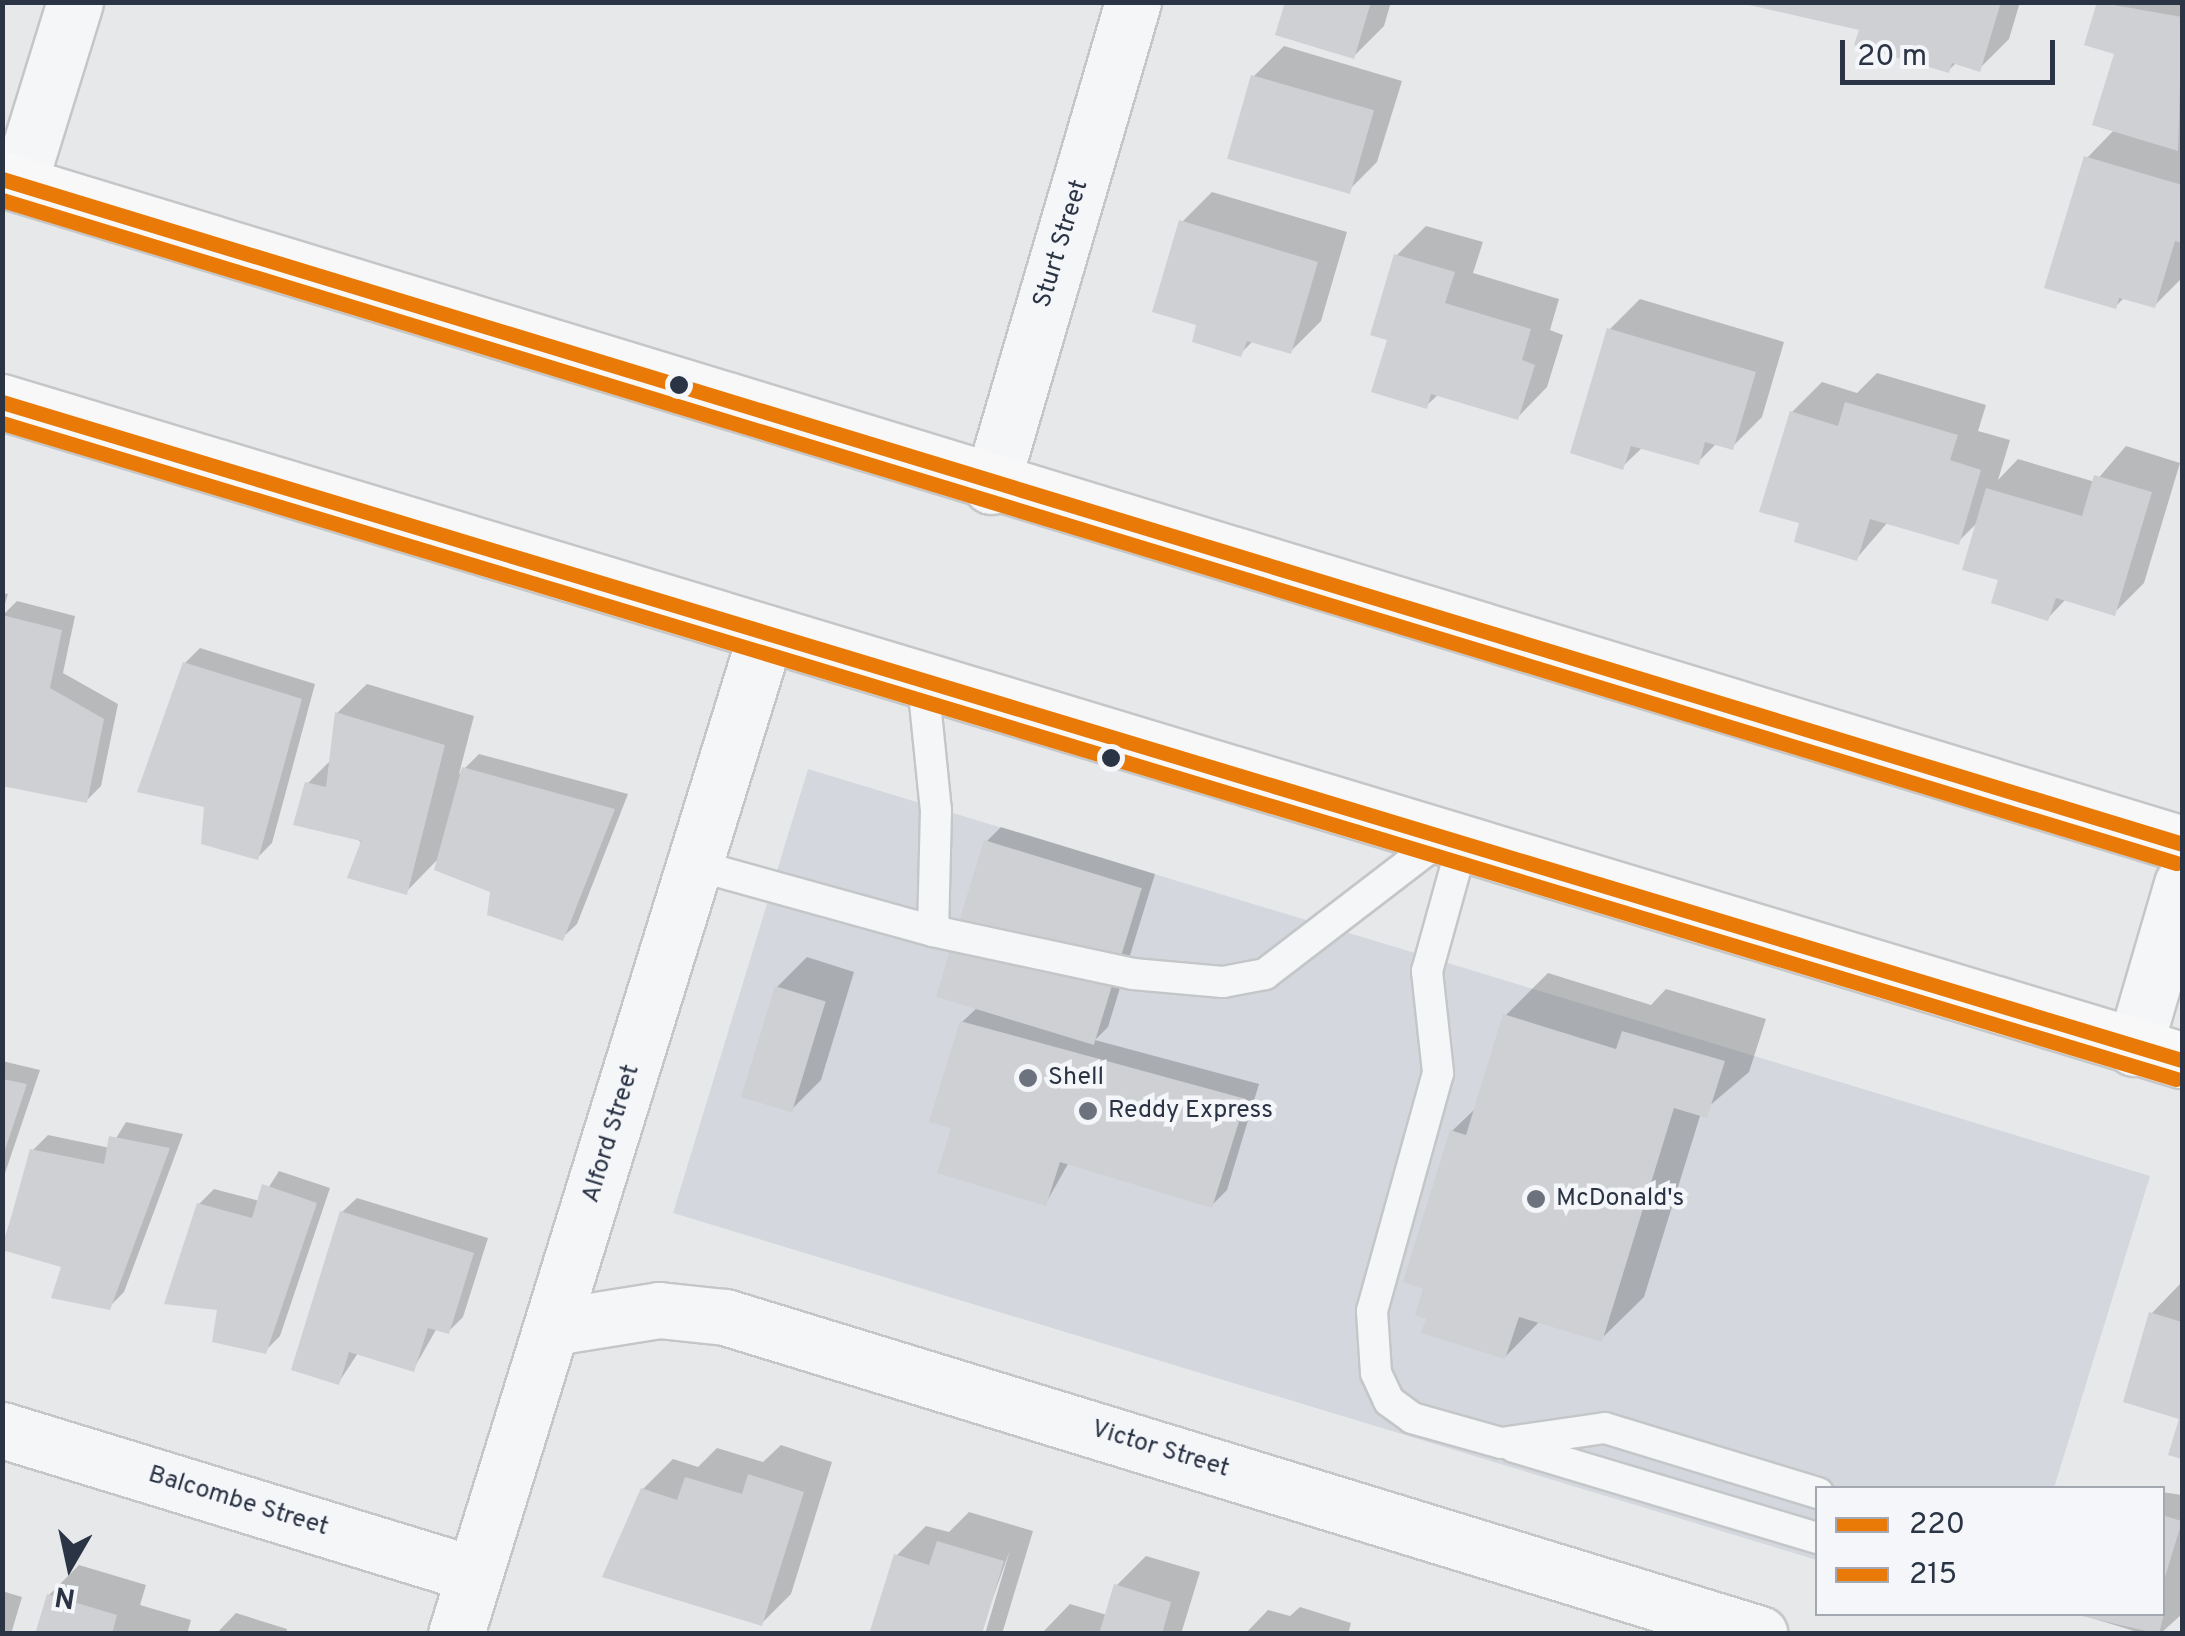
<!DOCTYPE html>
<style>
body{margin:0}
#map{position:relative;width:2185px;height:1636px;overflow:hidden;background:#e6e8ea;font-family:Overpass,sans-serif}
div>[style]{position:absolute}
.built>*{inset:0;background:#d4d7dd}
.shadow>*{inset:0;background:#0003}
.building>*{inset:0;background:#ced0d3;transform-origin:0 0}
.roads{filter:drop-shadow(2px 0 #c4c6c8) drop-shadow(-2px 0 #c4c6c8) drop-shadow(0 2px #c4c6c8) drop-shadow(0 -2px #c4c6c8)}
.service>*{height:30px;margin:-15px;padding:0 15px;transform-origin:15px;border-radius:15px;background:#f5f6f7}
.minor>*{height:55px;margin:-27.5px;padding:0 27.5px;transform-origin:27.5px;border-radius:27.5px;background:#f5f6f7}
.tertiary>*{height:55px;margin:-27.5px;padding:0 27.5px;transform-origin:27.5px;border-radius:27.5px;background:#f5f6f7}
.trunk>*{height:55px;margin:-27.5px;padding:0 27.5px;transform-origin:27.5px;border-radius:27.5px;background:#f8f8f8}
.bus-1>*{height:15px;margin:-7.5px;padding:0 7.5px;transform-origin:7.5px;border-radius:7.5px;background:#ea7a07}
.bus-2>*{height:15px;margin:-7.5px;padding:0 7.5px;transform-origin:7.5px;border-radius:7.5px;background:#ea7a07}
.dots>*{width:28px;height:28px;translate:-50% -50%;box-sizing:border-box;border:5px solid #f4f6f9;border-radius:50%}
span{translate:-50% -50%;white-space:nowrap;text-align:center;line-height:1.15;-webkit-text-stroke:9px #f4f6f9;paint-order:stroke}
.street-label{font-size:25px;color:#2b3445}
.poi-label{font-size:25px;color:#2b3445}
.left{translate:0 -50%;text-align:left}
.frame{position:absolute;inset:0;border:5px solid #2b3445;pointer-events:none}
.legend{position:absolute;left:1815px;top:1486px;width:350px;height:130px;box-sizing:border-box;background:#f4f6f9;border:2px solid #a4a8b1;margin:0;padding:12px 18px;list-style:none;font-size:30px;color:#2b3445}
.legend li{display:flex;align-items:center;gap:20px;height:50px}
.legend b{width:50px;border:2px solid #a4a8b1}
.north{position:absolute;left:20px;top:1516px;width:100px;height:100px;-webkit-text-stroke:8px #f4f6f9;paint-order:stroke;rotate:189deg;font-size:28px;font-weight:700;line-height:40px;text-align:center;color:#2b3445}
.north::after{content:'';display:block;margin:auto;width:35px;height:45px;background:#2b3445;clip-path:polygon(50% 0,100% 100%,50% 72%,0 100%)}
.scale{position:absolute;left:1840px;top:40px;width:215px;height:45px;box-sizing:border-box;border:5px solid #2b3445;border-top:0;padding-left:12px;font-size:30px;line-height:35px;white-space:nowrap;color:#2b3445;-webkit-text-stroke:8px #f4f6f9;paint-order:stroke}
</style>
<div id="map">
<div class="built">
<div style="clip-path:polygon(808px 769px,2150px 1176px,2054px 1488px,1818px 1488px,1817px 1560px,673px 1213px)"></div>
</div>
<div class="shadow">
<div style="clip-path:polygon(1287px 2px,1391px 2px,1384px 26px,1354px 56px)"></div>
<div style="clip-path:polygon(1754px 2px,2020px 2px,2009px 39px,1979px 69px,1957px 62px,1949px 70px,1862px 28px)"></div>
<div style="clip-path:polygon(2099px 2px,2182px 2px,2182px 278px,2154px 306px,2125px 297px,2115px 307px,2087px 158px,2115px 129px,2117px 52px)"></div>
<div style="clip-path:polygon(1284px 46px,1402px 81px,1377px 162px,1347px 192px,1254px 76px)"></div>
<div style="clip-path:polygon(1212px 192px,1347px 232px,1321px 321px,1291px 351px,1254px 340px,1240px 354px,1199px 324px,1182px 222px)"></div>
<div style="clip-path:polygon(1426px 226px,1483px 242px,1473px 273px,1559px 299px,1550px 330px,1563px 335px,1547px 387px,1518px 417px,1439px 394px,1426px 406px,1390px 338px,1396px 256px)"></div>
<div style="clip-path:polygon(1640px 299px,1784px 342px,1762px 417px,1732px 447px,1717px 443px,1698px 462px,1643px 447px,1622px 467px,1610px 329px)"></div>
<div style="clip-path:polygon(1877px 373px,1986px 405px,1978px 431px,2010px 440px,1998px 480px,2018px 459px,2095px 482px,2126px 446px,2180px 463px,2144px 583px,2114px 613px,2067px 598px,2048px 618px,2001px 579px,1978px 522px,1958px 542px,1888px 522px,1856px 559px,1802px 522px,1792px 412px,1822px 382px,1857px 393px)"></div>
<div style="clip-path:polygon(2px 593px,8px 594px,2px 613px)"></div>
<div style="clip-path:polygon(17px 601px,75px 616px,63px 673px,118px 704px,101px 786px,86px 801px,2px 616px)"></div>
<div style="clip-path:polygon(200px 648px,315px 684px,272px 843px,257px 858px,207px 805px,185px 663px)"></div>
<div style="clip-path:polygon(367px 684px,474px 716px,459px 774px,479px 754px,628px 794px,577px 924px,562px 938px,440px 857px,406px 892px,307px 784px,332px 759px,337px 713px)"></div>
<div style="clip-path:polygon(1001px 827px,1155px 874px,1108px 1027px,1095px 1040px,1259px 1084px,1227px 1190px,1212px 1205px,1069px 1162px,1046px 1203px,954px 1126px,962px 1022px,978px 1007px,986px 842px)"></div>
<div style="clip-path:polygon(807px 957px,854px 972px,821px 1080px,791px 1110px,777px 987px)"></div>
<div style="clip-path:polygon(1548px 973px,1651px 1005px,1666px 989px,1766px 1019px,1749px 1072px,1701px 1113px,1644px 1297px,1601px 1339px,1540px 1321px,1505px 1357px,1429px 1318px,1426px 1287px,1452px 1131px,1478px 1106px,1505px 1016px)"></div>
<div style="clip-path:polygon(2px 1061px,40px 1070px,2px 1182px)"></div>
<div style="clip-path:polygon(126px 1122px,183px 1134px,124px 1292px,109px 1307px,65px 1265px,2px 1247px,33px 1150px,48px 1135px,110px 1148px)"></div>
<div style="clip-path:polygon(279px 1171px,330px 1188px,280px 1336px,265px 1351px,220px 1308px,199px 1204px,214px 1189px,260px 1201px)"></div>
<div style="clip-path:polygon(357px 1198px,488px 1238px,463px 1317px,448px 1332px,437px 1328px,413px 1370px,358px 1353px,339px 1382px,342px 1212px)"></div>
<div style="clip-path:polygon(2181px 1283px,2182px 1284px,2182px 1457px,2171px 1453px,2182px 1418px,2126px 1400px,2152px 1313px)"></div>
<div style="clip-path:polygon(781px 1445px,832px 1462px,791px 1594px,761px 1624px,643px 1489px,673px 1459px,698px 1467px,717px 1448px,763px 1462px)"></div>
<div style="clip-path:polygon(2162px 1492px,2182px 1495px,2182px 1614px,2160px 1634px,2144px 1634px,2078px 1614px,2162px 1614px)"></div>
<div style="clip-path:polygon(969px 1512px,1033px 1531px,1002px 1634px,985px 1634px,1010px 1550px,980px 1634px,896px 1556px,926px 1526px,949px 1532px)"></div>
<div style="clip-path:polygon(1146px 1556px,1200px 1572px,1181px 1634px,1041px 1634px,1070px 1604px,1107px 1615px,1116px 1586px)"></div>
<div style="clip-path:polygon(79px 1565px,146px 1585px,140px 1605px,191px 1620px,187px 1634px,37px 1634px,49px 1595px)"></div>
<div style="clip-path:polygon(2px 1591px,22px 1597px,11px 1634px,2px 1634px)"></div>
<div style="clip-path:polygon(1300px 1607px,1351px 1623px,1348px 1634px,1245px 1634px,1268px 1610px,1290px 1616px)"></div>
<div style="clip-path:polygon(236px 1613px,287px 1629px,286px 1634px,216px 1634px)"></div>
</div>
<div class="building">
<div style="clip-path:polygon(1285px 2px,1371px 2px,1354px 59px,1275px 35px)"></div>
<div style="clip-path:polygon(1736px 2px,2001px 2px,1980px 72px,1952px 63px,1949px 73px,1854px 45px,1859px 30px)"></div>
<div style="clip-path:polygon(2097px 2px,2182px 17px,2178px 151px,2092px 125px,2114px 54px,2084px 45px)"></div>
<div style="left:1251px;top:75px;width:128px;height:87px;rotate:16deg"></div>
<div style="clip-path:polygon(2084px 156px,2182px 185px,2182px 243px,2175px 241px,2155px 308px,2119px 298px,2116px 309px,2044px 288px)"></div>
<div style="clip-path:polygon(1179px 220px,1318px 262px,1291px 354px,1247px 341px,1241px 357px,1192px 342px,1196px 325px,1152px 312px)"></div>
<div style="clip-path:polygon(1394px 254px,1455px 272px,1445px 303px,1531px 329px,1522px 360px,1535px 365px,1518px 420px,1431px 394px,1427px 409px,1371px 392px,1387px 340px,1370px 335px)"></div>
<div style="clip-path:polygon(1607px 328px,1756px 372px,1733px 450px,1705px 442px,1699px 465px,1631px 446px,1623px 470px,1570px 453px)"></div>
<div style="clip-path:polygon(1845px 402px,1958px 435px,1950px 460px,1981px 470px,1959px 545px,1870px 519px,1857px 561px,1794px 542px,1799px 523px,1759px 512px,1790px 411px,1838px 426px)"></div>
<div style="clip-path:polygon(2094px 475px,2152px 492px,2115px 616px,2056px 598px,2048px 621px,1991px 603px,1998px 580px,1962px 570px,1986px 488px,2082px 516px)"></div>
<div style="clip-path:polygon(2px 615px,62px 630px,50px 688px,104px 719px,87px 803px,2px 786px)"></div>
<div style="clip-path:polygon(183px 662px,302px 699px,258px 860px,201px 844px,204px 807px,137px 792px)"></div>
<div style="clip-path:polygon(335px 712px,445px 745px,407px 895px,347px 878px,361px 841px,293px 825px,305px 782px,326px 787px)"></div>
<div style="clip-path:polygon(462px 767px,615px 809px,563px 941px,487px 915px,490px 892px,434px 870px)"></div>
<div style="left:984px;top:840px;width:165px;height:164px;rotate:17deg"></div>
<div style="left:775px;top:986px;width:53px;height:116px;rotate:17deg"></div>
<div style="clip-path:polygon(1503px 1014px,1616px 1049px,1622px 1031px,1725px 1061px,1707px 1118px,1674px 1108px,1602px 1342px,1519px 1317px,1505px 1359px,1421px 1333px,1426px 1319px,1415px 1315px,1423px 1289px,1403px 1282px,1450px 1130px,1466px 1135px)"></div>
<div style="clip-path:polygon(960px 1021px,1246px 1099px,1212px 1208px,1060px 1162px,1046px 1206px,937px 1173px,951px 1128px,929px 1122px)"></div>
<div style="clip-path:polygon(2px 1079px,27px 1084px,3px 1156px,2px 1155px)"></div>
<div style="clip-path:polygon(109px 1136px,170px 1148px,110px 1310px,51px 1298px,61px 1267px,2px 1250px,30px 1149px,104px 1164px)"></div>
<div style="clip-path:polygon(262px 1184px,317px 1203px,266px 1354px,212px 1342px,217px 1310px,164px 1304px,197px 1203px,252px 1218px)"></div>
<div style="clip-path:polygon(340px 1211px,474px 1253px,449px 1334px,428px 1328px,414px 1372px,349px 1352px,339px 1385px,291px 1370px)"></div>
<div style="clip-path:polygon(2149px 1312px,2182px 1322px,2182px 1459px,2168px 1455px,2179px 1419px,2123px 1402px)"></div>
<div style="clip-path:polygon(748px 1474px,804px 1492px,762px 1626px,602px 1577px,641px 1488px,677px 1500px,685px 1477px,742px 1494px)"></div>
<div style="left:2162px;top:1515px;width:21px;height:95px;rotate:17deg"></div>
<div style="clip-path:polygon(937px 1541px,1004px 1561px,982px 1634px,869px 1634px,894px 1554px,929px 1565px)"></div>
<div style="clip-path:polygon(1114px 1584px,1171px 1602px,1162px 1634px,1099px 1634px)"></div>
<div style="clip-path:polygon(47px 1594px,117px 1615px,112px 1634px,35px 1634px)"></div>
<div style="clip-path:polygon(2073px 1614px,2164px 1614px,2159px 1634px)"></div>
</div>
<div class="roads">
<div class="service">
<div style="left:923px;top:683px;width:128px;rotate:84.2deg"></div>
<div style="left:936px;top:810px;width:121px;rotate:91.4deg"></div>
<div style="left:1462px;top:845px;width:131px;rotate:105.5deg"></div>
<div style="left:1427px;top:971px;width:103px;rotate:83.8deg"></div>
<div style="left:1438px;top:1073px;width:247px;rotate:105.5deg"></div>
<div style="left:1372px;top:1311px;width:62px;rotate:86.3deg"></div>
<div style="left:1376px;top:1373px;width:31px;rotate:65deg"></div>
<div style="left:1389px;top:1401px;width:29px;rotate:36deg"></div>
<div style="left:1412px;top:1418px;width:92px;rotate:15.7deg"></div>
<div style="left:1501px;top:1443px;width:105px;rotate:-8.2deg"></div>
<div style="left:1605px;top:1428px;width:223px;rotate:17deg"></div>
<div style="left:695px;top:865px;width:247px;rotate:15.5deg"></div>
<div style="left:933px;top:931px;width:205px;rotate:12.1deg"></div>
<div style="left:1133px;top:974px;width:90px;rotate:5.1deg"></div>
<div style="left:1223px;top:982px;width:43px;rotate:-10.8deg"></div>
<div style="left:1265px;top:974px;width:223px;rotate:-37.5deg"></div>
<div style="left:1514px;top:1447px;width:317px;rotate:16.7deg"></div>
</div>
<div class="minor">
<div style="left:19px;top:183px;width:189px;rotate:-72.8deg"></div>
<div style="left:991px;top:486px;width:504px;rotate:-73.65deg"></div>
<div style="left:553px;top:1327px;width:107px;rotate:-9.1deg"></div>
<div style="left:659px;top:1310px;width:66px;rotate:6.1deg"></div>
<div style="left:725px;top:1317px;width:1082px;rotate:17.03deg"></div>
<div style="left:2px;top:1430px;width:493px;rotate:17deg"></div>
<div style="left:456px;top:1634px;width:1048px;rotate:-72.79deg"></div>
</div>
<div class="tertiary">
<div style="left:2134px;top:1048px;width:171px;rotate:-73.7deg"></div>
</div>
<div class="trunk">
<div style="left:2px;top:179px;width:2279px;rotate:16.96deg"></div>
<div style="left:2px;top:402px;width:2277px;rotate:16.8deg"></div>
</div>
</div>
<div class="bus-1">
<div style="left:2px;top:179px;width:2279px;rotate:16.96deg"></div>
<div style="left:2px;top:402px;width:2277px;rotate:16.8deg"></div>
</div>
<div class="bus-2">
<div style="left:2px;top:200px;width:2273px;rotate:16.96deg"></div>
<div style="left:2px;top:423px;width:2271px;rotate:16.79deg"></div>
</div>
<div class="dots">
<div style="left:679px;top:385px;background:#2b3445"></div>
<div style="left:1111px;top:758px;background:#2b3445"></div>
<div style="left:1028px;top:1078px;background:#6c737f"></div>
<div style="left:1088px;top:1111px;background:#6c737f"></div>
<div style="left:1536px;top:1199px;background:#6c737f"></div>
</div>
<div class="street-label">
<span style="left:1062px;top:244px;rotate:-73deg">Sturt Street</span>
<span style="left:612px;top:1134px;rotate:-73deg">Alford Street</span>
<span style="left:1160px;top:1450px;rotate:17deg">Victor Street</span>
<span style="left:238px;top:1502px;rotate:17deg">Balcombe Street</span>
</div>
<div class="poi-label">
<span class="left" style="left:1048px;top:1078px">Shell</span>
<span class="left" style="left:1108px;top:1111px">Reddy Express</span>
<span class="left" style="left:1556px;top:1199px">McDonald's</span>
</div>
<div class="frame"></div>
<ul class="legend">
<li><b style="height:12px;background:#ea7a07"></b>220</li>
<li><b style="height:12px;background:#ea7a07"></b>215</li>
</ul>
<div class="north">N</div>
<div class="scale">20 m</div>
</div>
